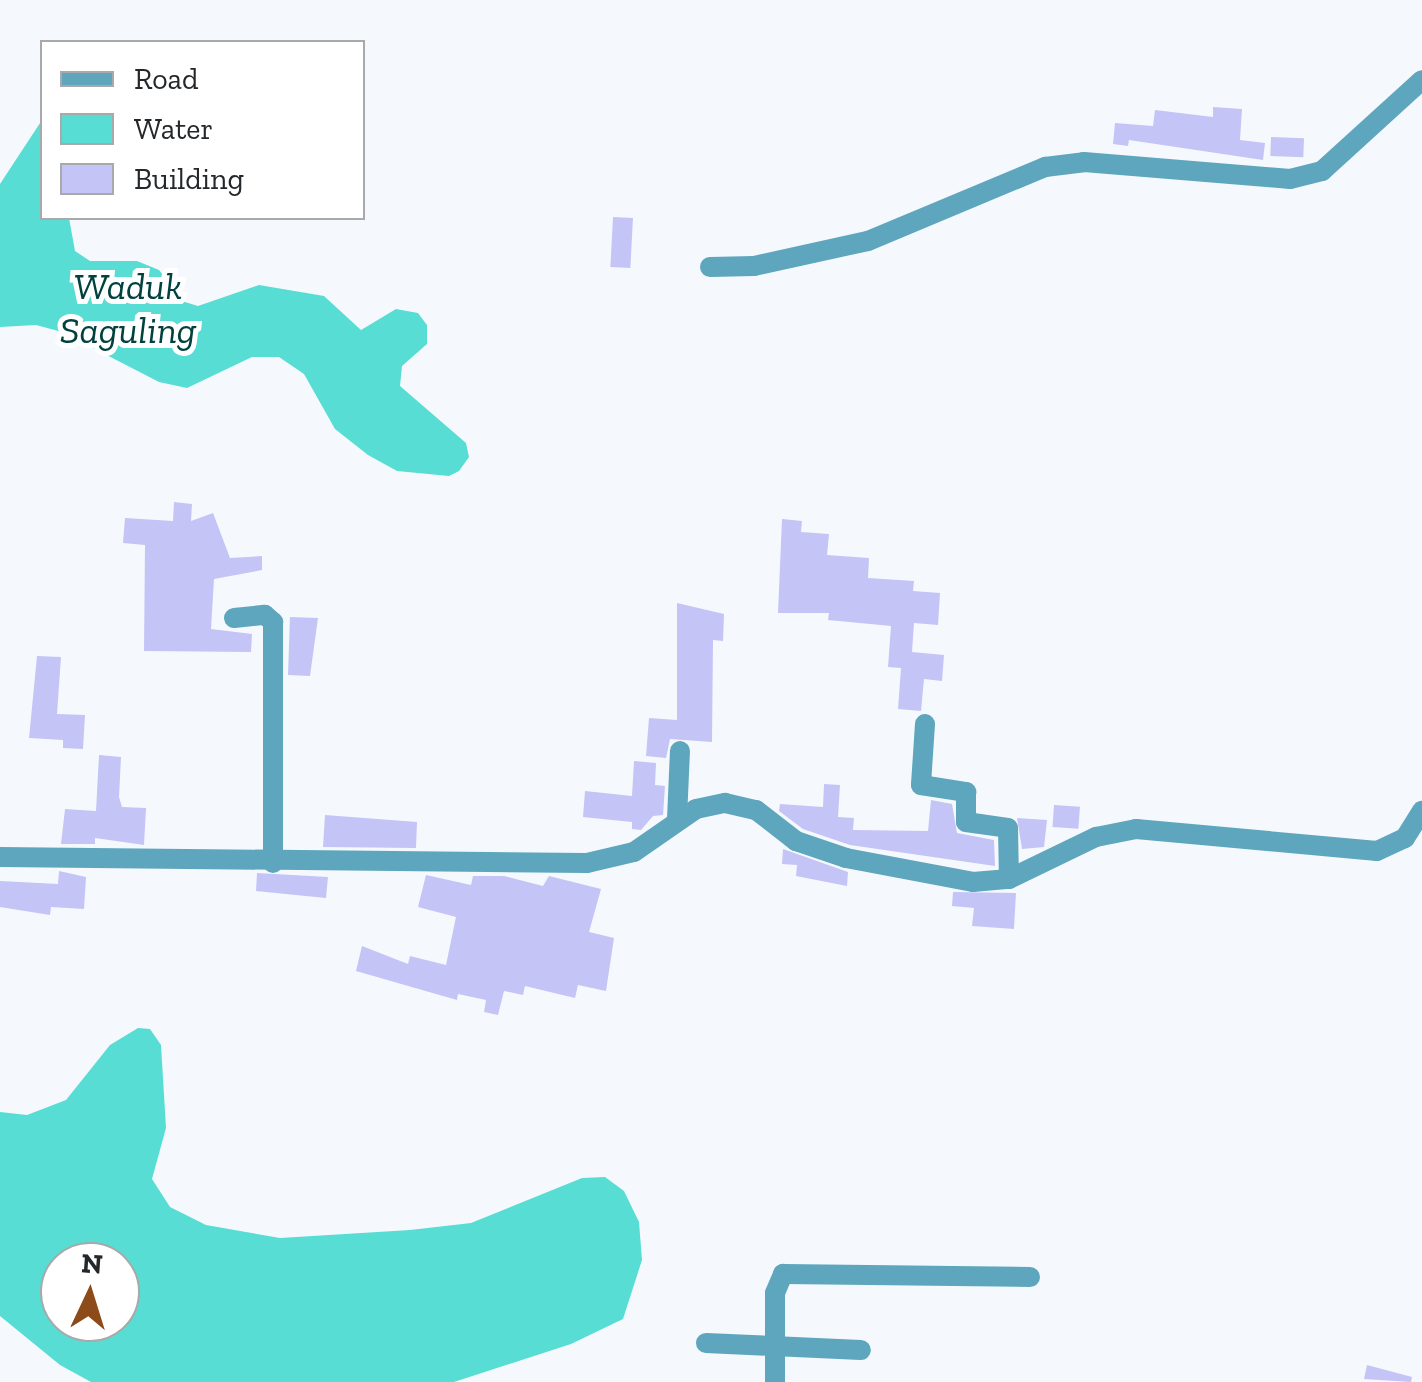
<!DOCTYPE html>
<style>
body{margin:0}
#map{position:relative;width:1422px;height:1382px;overflow:hidden;background:#f5f9fd;font-family:"Zilla Slab",serif}
div>[style]{position:absolute}
.water>*{inset:0;background:#57ddd3}
.building>*{inset:0;background:#c4c4f7;transform-origin:0 0}
.minor>*{height:20px;margin:-10px;padding:0 10px;transform-origin:10px;border-radius:10px;background:#5ea6bd}
span{translate:-50% -50%;white-space:nowrap;text-align:center;line-height:1.15;-webkit-text-stroke:10px #fff;paint-order:stroke}
.water-label{font-size:38px;color:#01423e;font-style:italic}
.legend{position:absolute;left:40px;top:40px;width:325px;height:180px;box-sizing:border-box;background:#fff;border:2px solid #a8a9aa;margin:0;padding:12px 18px;list-style:none;font-size:30px;color:#25282b}
.legend li{display:flex;align-items:center;gap:20px;height:50px}
.legend b{width:50px;border:2px solid #a8a9aa}
.north{position:absolute;left:40px;top:1242px;width:100px;height:100px;box-sizing:border-box;background:#fff;border:2px solid #a8a9aa;border-radius:50%;rotate:4deg;font-size:28px;font-weight:700;line-height:40px;text-align:center;color:#25282b}
.north::after{content:'';display:block;margin:auto;width:35px;height:45px;background:#8d4b1a;clip-path:polygon(50% 0,100% 100%,50% 72%,0 100%)}
</style>
<div id="map">
<div class="water">
<div style="clip-path:polygon(42px 120px,42px 218px,69px 218px,75px 251px,90px 261px,137px 261px,159px 270px,185px 302px,198px 306px,259px 285px,324px 296px,361px 330px,396px 309px,418px 313px,427px 325px,427px 344px,402px 366px,400px 386px,466px 443px,469px 457px,459px 471px,449px 476px,397px 471px,368px 455px,335px 429px,304px 374px,279px 357px,252px 357px,187px 388px,159px 382px,62px 332px,36px 325px,0 327px,0 184px)"></div>
<div style="clip-path:polygon(evenodd,138px 1028px,150px 1029px,161px 1045px,166px 1128px,152px 1179px,170px 1207px,206px 1225px,280px 1238px,410px 1230px,471px 1223px,582px 1178px,605px 1177px,624px 1191px,639px 1222px,642px 1260px,623px 1319px,571px 1344px,454px 1382px,91px 1382px,60px 1365px,0 1316px,0 1112px,27px 1115px,66px 1100px,110px 1045px,138px 1028px,60px 1262px,120px 1262px,120px 1322px,60px 1322px,60px 1262px)"></div>
</div>
<div class="building">
<div style="clip-path:polygon(1213px 107px,1242px 109px,1240px 140px,1265px 143px,1263px 160px,1129px 140px,1128px 146px,1113px 144px,1115px 123px,1153px 126px,1155px 110px,1213px 117px)"></div>
<div style="left:1271px;top:137px;width:33px;height:19px;rotate:2deg"></div>
<div style="left:613px;top:217px;width:20px;height:50px;rotate:3deg"></div>
<div style="clip-path:polygon(174px 502px,192px 504px,191px 521px,213px 513px,230px 558px,262px 556px,262px 570px,214px 579px,211px 629px,252px 634px,251px 652px,144px 651px,145px 545px,123px 543px,125px 518px,173px 521px)"></div>
<div style="clip-path:polygon(782px 519px,802px 521px,801px 532px,829px 534px,827px 555px,869px 558px,868px 578px,914px 581px,913px 591px,940px 593px,938px 625px,914px 623px,912px 652px,944px 655px,942px 681px,924px 679px,921px 711px,898px 709px,901px 668px,888px 667px,891px 626px,828px 620px,829px 613px,778px 613px)"></div>
<div style="clip-path:polygon(677px 603px,724px 614px,723px 641px,713px 640px,712px 742px,670px 739px,666px 758px,646px 756px,649px 718px,677px 720px)"></div>
<div style="clip-path:polygon(290px 617px,318px 618px,310px 676px,288px 675px)"></div>
<div style="clip-path:polygon(37px 656px,61px 657px,57px 714px,85px 715px,83px 749px,63px 748px,63px 740px,29px 738px)"></div>
<div style="clip-path:polygon(99px 755px,121px 757px,119px 797px,122px 807px,146px 808px,144px 845px,95px 838px,95px 844px,61px 844px,65px 809px,96px 811px)"></div>
<div style="clip-path:polygon(634px 761px,656px 763px,655px 785px,665px 786px,663px 815px,653px 816px,641px 830px,632px 829px,632px 822px,583px 817px,585px 791px,632px 796px)"></div>
<div style="clip-path:polygon(824px 784px,840px 785px,838px 817px,854px 818px,853px 830px,928px 831px,931px 800px,952px 804px,957px 833px,994px 840px,995px 866px,850px 845px,803px 829px,779px 811px,780px 804px,823px 807px)"></div>
<div style="left:1054px;top:805px;width:26px;height:22px;rotate:4deg"></div>
<div style="clip-path:polygon(325px 815px,417px 822px,416px 848px,323px 847px)"></div>
<div style="clip-path:polygon(1017px 818px,1047px 820px,1044px 847px,1022px 849px)"></div>
<div style="clip-path:polygon(783px 849px,848px 872px,847px 886px,796px 876px,797px 865px,782px 864px)"></div>
<div style="clip-path:polygon(59px 871px,86px 877px,84px 909px,51px 907px,50px 915px,0 907px,0 881px,58px 884px)"></div>
<div style="clip-path:polygon(257px 873px,328px 877px,326px 898px,256px 891px)"></div>
<div style="clip-path:polygon(426px 875px,471px 885px,473px 876px,504px 876px,543px 886px,549px 876px,601px 889px,589px 932px,614px 938px,606px 991px,578px 985px,575px 998px,525px 986px,523px 995px,504px 991px,498px 1015px,484px 1012px,486px 1000px,458px 994px,457px 1000px,356px 971px,362px 946px,408px 964px,410px 956px,446px 965px,456px 917px,418px 907px)"></div>
<div style="clip-path:polygon(953px 892px,1016px 893px,1014px 929px,972px 926px,974px 908px,952px 906px)"></div>
<div style="clip-path:polygon(1367px 1365px,1412px 1377px,1411px 1382px,1364px 1379px)"></div>
</div>
<div class="minor">
<div style="left:710px;top:267px;width:44px;rotate:-1.3deg"></div>
<div style="left:754px;top:266px;width:117px;rotate:-12.4deg"></div>
<div style="left:868px;top:241px;width:192px;rotate:-22.7deg"></div>
<div style="left:1045px;top:167px;width:39px;rotate:-7deg"></div>
<div style="left:1084px;top:162px;width:207px;rotate:4.7deg"></div>
<div style="left:1290px;top:179px;width:33px;rotate:-14deg"></div>
<div style="left:1322px;top:171px;width:135px;rotate:-42.3deg"></div>
<div style="left:234px;top:618px;width:31px;rotate:-6deg"></div>
<div style="left:265px;top:615px;width:11px;rotate:41deg"></div>
<div style="left:273px;top:622px;width:241px;rotate:90deg"></div>
<div style="left:925px;top:724px;width:61px;rotate:93.8deg"></div>
<div style="left:921px;top:785px;width:46px;rotate:8.8deg"></div>
<div style="left:966px;top:792px;width:30px;rotate:90deg"></div>
<div style="left:966px;top:822px;width:42px;rotate:8.1deg"></div>
<div style="left:1008px;top:828px;width:51px;rotate:88.9deg"></div>
<div style="left:677px;top:819px;width:68px;rotate:-87.5deg"></div>
<div style="left:0;top:857px;width:587px;rotate:0.59deg"></div>
<div style="left:587px;top:863px;width:48px;rotate:-13.2deg"></div>
<div style="left:634px;top:852px;width:75px;rotate:-34.7deg"></div>
<div style="left:696px;top:809px;width:30px;rotate:-12deg"></div>
<div style="left:725px;top:803px;width:32px;rotate:13deg"></div>
<div style="left:756px;top:810px;width:51px;rotate:37.8deg"></div>
<div style="left:796px;top:841px;width:53px;rotate:18.8deg"></div>
<div style="left:846px;top:858px;width:129px;rotate:10.7deg"></div>
<div style="left:973px;top:882px;width:36px;rotate:-5deg"></div>
<div style="left:1009px;top:879px;width:97px;rotate:-25.8deg"></div>
<div style="left:1096px;top:837px;width:41px;rotate:-11.3deg"></div>
<div style="left:1136px;top:829px;width:242px;rotate:5.2deg"></div>
<div style="left:1377px;top:851px;width:31px;rotate:-25deg"></div>
<div style="left:1405px;top:838px;width:32px;rotate:-58deg"></div>
<div style="left:706px;top:1343px;width:155px;rotate:2.6deg"></div>
<div style="left:775px;top:1382px;width:89px;rotate:-90deg"></div>
<div style="left:775px;top:1293px;width:21px;rotate:-67deg"></div>
<div style="left:783px;top:1274px;width:247px;rotate:0.7deg"></div>
</div>
<div class="water-label">
<span style="left:128px;top:309px">Waduk<br>Saguling</span>
</div>
<ul class="legend">
<li><b style="height:12px;background:#5ea6bd"></b>Road</li>
<li><b style="height:28px;background:#57ddd3"></b>Water</li>
<li><b style="height:28px;background:#c4c4f7"></b>Building</li>
</ul>
<div class="north">N</div>
</div>
